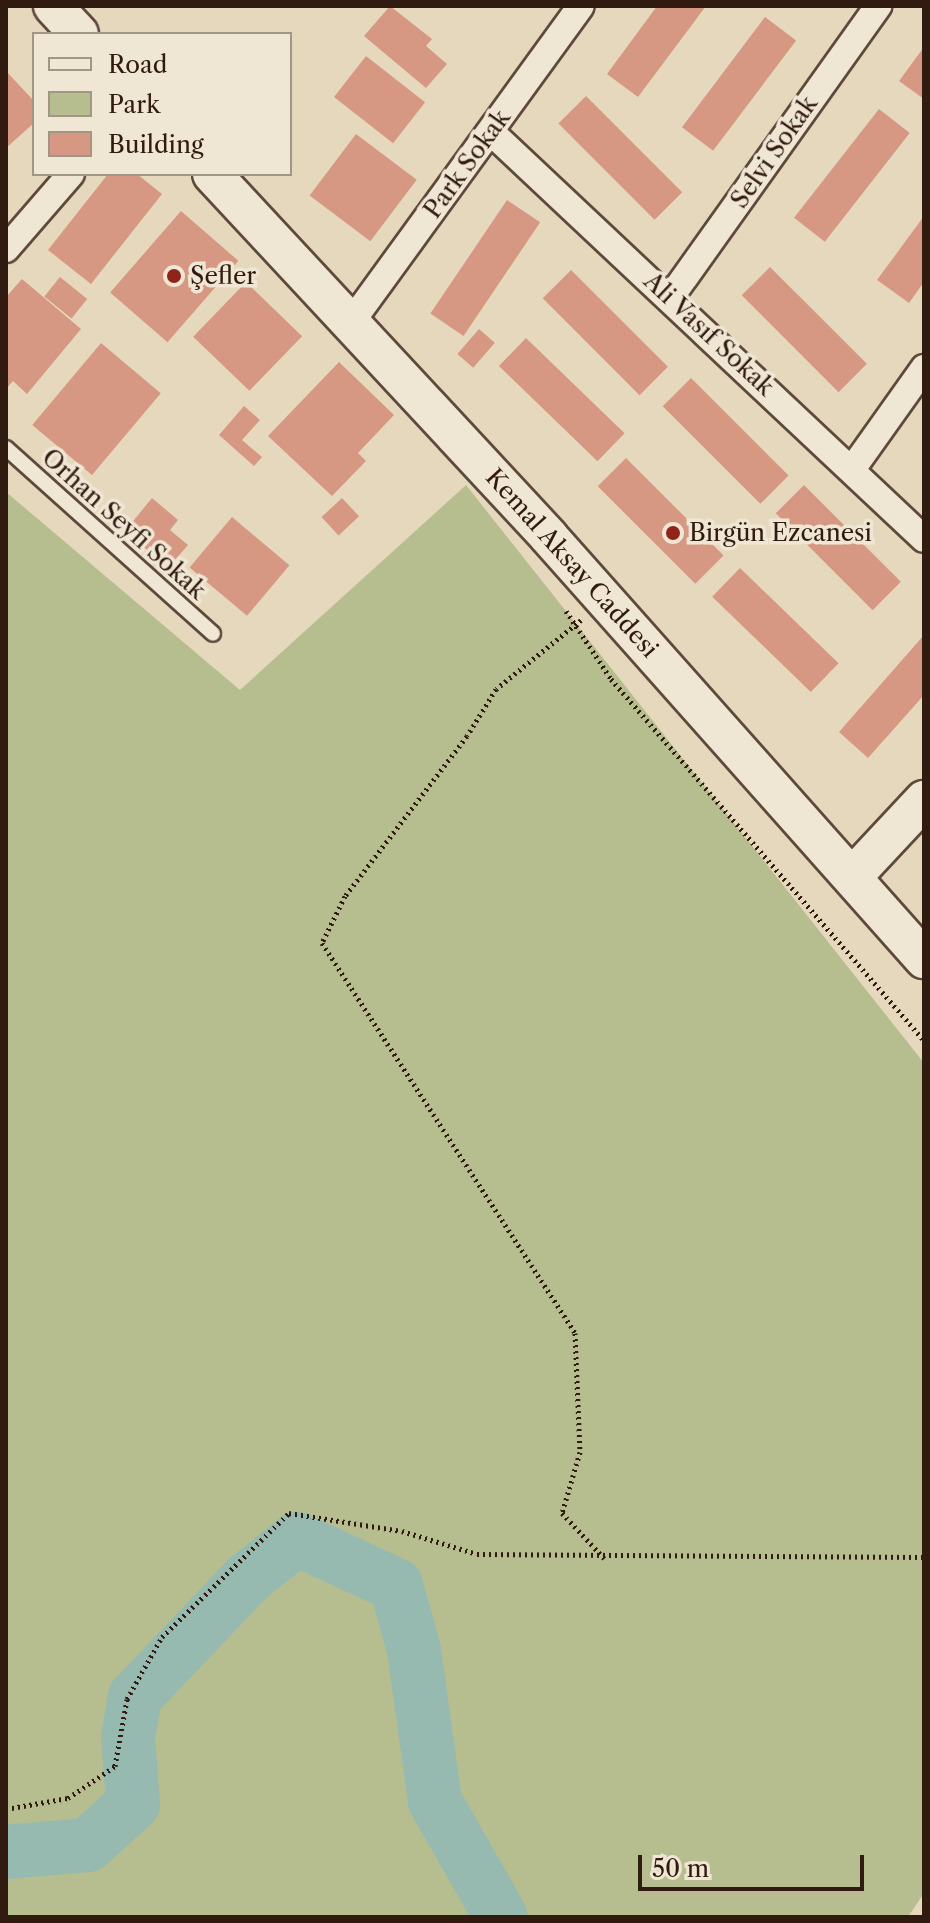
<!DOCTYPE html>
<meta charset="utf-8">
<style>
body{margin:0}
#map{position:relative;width:930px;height:1923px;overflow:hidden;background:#e6d8bd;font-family:"Libre Caslon Text",serif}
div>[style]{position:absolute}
.green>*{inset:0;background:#b6be90}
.river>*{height:54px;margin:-27px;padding:0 27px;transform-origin:27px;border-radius:27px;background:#96bab0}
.building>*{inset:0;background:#d79883;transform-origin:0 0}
.path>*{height:5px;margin-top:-2.5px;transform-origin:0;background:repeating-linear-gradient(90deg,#311b11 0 2px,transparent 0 6px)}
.roads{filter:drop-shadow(2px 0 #5e4a3c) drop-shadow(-2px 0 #5e4a3c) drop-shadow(0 2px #5e4a3c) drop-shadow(0 -2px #5e4a3c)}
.lane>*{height:14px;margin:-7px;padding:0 7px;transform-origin:7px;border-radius:7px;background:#efe6d4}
.street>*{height:26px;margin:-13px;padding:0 13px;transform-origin:13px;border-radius:13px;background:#efe6d4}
.secondary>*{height:38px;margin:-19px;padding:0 19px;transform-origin:19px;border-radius:19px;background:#efe6d4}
.dots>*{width:22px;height:22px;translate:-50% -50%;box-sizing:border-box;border:4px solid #efe6d4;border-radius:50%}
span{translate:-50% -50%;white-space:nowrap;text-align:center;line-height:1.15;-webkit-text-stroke:7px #efe6d4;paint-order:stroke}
.street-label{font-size:24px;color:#311b11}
.poi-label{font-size:24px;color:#311b11}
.left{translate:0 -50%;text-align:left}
.frame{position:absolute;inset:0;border:8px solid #311b11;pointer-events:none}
.legend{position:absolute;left:32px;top:32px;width:260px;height:144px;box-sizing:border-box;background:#efe6d4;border:2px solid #a39586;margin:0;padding:10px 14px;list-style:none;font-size:24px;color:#311b11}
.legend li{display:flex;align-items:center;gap:16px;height:40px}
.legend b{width:40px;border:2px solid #a39586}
.scale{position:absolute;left:638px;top:1855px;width:226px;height:36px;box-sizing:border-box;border:4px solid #311b11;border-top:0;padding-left:10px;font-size:24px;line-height:28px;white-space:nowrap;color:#311b11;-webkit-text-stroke:6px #efe6d4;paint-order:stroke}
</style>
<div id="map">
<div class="green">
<div style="clip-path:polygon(466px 485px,924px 1063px,924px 1893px,908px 1917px,6px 1917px,6px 492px,240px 690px)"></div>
</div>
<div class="river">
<div style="left:6px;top:1852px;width:82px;rotate:-4.9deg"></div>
<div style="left:88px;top:1845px;width:61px;rotate:-42.3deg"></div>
<div style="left:133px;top:1804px;width:67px;rotate:-94.3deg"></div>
<div style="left:128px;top:1737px;width:41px;rotate:-80.1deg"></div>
<div style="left:135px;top:1697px;width:163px;rotate:-46.5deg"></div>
<div style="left:247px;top:1579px;width:64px;rotate:-38.7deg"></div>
<div style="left:297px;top:1539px;width:109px;rotate:24.9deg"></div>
<div style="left:396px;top:1585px;width:67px;rotate:74.5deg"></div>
<div style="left:414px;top:1650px;width:152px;rotate:82.1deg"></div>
<div style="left:435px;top:1801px;width:133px;rotate:60.4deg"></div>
</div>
<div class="building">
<div style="clip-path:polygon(390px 6px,432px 39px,426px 46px,447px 64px,426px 88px,364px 36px)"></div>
<div style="clip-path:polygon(657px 6px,706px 6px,638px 97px,607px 74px)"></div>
<div style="left:765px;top:17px;width:39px;height:138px;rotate:37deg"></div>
<div style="clip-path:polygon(924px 47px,924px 99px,899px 81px)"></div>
<div style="left:366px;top:56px;width:75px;height:52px;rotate:38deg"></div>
<div style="clip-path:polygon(6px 71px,34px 101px,34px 123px,6px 148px)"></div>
<div style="left:586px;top:96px;width:136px;height:39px;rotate:45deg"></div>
<div style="left:879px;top:109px;width:39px;height:138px;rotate:38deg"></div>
<div style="left:356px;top:134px;width:76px;height:77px;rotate:37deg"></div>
<div style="clip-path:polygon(108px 174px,137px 174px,162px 194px,91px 284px,48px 250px)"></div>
<div style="left:507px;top:200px;width:40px;height:137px;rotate:34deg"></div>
<div style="left:181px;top:211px;width:76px;height:108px;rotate:41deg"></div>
<div style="clip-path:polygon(924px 216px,924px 282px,909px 303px,877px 280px)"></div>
<div style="left:770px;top:267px;width:137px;height:40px;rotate:45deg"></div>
<div style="left:571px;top:270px;width:137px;height:40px;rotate:45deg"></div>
<div style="left:60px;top:277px;width:35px;height:25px;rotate:39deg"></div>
<div style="clip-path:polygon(22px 279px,81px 329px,27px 394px,13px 381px,6px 389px,6px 297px)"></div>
<div style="left:246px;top:282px;width:78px;height:76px;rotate:44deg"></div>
<div style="left:479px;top:329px;width:21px;height:33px;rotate:41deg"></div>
<div style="left:526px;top:338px;width:137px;height:39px;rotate:44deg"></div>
<div style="left:101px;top:343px;width:78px;height:107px;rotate:40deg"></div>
<div style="clip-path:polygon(339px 362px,394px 415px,358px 453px,366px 461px,332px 496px,268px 436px)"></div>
<div style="left:691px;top:378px;width:138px;height:40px;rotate:45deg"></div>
<div style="clip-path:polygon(244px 406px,260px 420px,242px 440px,262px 457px,254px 466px,219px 435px)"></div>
<div style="left:626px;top:458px;width:138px;height:40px;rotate:45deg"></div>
<div style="left:804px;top:485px;width:137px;height:40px;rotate:45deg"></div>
<div style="clip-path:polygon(152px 498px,178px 520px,170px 530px,188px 545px,168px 568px,125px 531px)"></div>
<div style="left:342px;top:498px;width:25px;height:28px;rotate:47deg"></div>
<div style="left:232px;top:517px;width:75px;height:66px;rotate:40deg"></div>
<div style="left:740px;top:568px;width:137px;height:40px;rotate:44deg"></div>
<div style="clip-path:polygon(924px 635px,924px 695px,868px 758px,839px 732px)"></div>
</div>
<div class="path">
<div style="left:566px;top:611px;width:82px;rotate:56.5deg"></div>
<div style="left:611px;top:679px;width:478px;rotate:49.1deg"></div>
<div style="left:581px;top:620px;width:109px;rotate:140.9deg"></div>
<div style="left:496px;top:689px;width:55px;rotate:121.7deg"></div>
<div style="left:467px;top:736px;width:201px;rotate:127.3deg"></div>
<div style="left:345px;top:896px;width:52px;rotate:116.1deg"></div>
<div style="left:322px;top:943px;width:465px;rotate:57deg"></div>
<div style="left:575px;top:1333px;width:119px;rotate:87.6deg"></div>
<div style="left:580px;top:1452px;width:64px;rotate:106.4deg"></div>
<div style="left:562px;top:1513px;width:62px;rotate:47deg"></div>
<div style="left:6px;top:1809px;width:63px;rotate:-10.1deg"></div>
<div style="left:68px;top:1798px;width:57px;rotate:-34.2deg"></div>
<div style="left:115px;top:1766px;width:68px;rotate:-79.8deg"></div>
<div style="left:127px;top:1699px;width:71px;rotate:-60.6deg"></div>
<div style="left:162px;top:1637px;width:177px;rotate:-44.3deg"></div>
<div style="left:289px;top:1513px;width:114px;rotate:9.1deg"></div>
<div style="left:402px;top:1531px;width:78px;rotate:17deg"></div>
<div style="left:477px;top:1554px;width:447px;rotate:0.4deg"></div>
</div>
<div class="roads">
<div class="lane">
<div style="left:6px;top:448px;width:278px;rotate:41.9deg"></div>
</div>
<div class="street">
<div style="left:491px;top:132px;width:594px;rotate:43.23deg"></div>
<div style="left:6px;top:249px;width:99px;rotate:-49.1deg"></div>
<div style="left:670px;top:298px;width:359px;rotate:-54.5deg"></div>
<div style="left:352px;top:321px;width:389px;rotate:-54deg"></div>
<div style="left:853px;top:468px;width:123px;rotate:-54.6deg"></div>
</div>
<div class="secondary">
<div style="left:53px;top:6px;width:38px;rotate:47deg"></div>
<div style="left:212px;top:174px;width:495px;rotate:47.1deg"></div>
<div style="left:549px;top:537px;width:565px;rotate:48.37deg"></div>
<div style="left:854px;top:875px;width:103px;rotate:-47deg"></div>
</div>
</div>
<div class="dots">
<div style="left:174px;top:276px;background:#8f2418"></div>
<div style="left:673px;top:533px;background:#8f2418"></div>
</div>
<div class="street-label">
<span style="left:774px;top:152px;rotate:-55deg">Selvi Sokak</span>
<span style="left:467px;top:164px;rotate:-54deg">Park Sokak</span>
<span style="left:709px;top:334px;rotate:43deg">Ali Vasıf Sokak</span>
<span style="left:124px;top:524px;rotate:42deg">Orhan Seyfi Sokak</span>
<span style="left:572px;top:563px;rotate:48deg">Kemal Aksay Caddesi</span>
</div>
<div class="poi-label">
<span class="left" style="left:190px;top:276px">Şefler</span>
<span class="left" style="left:689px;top:533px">Birgün Ezcanesi</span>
</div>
<div class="frame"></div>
<ul class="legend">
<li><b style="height:10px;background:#efe6d4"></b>Road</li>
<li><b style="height:22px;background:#b6be90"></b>Park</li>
<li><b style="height:22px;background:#d79883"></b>Building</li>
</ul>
<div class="scale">50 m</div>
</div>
